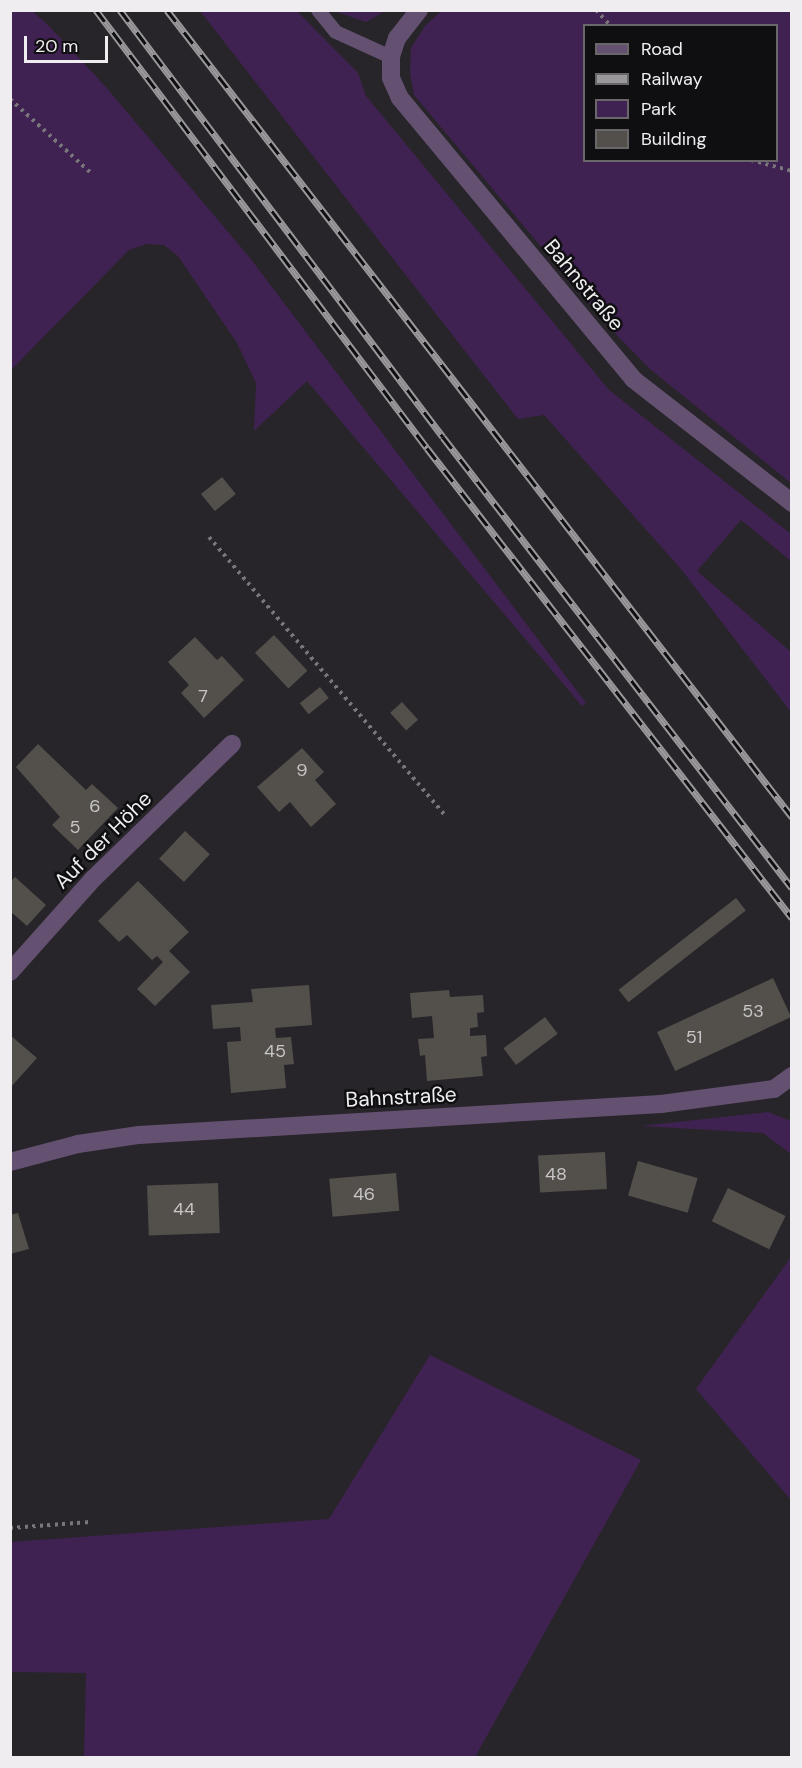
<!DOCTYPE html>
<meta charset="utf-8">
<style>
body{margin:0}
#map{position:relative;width:802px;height:1768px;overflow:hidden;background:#272529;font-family:"DM Sans",sans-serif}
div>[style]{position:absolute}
.green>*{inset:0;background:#402252}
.building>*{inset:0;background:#534f4b;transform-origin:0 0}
.path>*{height:4px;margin-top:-2px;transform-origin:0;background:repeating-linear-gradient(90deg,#78767a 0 3px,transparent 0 7.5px)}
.lane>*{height:14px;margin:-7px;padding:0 7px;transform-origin:7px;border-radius:7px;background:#645071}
.street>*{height:18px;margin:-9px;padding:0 9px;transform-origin:9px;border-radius:9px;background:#645071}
.rail>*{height:7px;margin-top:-3.5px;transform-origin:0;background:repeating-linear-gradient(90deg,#0f0e10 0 14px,#9a989b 0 28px);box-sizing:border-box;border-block:2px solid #9a989b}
span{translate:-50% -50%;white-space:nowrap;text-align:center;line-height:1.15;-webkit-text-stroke:5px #0f0e10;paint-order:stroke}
.number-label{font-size:18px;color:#c8c6c7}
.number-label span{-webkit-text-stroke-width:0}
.street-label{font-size:21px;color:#efedf0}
.frame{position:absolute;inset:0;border:12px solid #efedf0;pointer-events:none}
.legend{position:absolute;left:583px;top:24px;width:195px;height:138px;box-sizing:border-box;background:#0f0e10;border:2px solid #69676a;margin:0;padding:8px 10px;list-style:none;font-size:18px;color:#efedf0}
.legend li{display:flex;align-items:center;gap:12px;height:30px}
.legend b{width:30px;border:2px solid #69676a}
.scale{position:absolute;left:24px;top:36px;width:84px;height:27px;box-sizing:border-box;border:3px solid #efedf0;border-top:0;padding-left:8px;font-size:18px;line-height:21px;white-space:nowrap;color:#efedf0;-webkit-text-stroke:4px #0f0e10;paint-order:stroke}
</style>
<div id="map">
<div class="green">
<div style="clip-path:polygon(11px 10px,32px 11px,48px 25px,105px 86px,250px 258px,586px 703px,582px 706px,307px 381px,254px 431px,256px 383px,237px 343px,178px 256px,164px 245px,147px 244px,129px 250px,11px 370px)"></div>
<div style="clip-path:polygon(200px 11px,297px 11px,358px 73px,366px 96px,609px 390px,791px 534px,791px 561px,741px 520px,697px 571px,791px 652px,791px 712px,681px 569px,544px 415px,518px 419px)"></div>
<div style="clip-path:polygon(334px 11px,385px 11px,366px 22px)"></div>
<div style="clip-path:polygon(evenodd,441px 11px,791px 11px,791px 483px,650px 369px,605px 323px,414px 95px,410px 72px,411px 48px,425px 26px,441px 11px,584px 26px,776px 26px,776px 160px,584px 160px,584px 26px)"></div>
<div style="clip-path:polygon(768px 1112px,791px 1121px,791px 1154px,763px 1133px,641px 1126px)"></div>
<div style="clip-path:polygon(791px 1257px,792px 1500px,791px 1500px,696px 1389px)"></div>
<div style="clip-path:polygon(430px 1355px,641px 1460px,475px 1757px,84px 1757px,86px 1673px,11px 1672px,11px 1542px,329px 1519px)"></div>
</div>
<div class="building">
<div style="left:222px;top:477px;width:22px;height:27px;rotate:51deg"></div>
<div style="left:274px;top:635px;width:49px;height:26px;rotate:47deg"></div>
<div style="clip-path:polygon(195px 637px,217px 660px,222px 656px,244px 680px,204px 718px,181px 693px,189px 685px,168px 662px)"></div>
<div style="left:320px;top:687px;width:14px;height:26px;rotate:51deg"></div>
<div style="left:402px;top:702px;width:24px;height:16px;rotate:48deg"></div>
<div style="clip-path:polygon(38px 744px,86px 790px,92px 784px,118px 808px,78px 850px,52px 825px,60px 817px,16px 767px)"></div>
<div style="clip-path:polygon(302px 748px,324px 772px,315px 780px,336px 804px,311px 827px,290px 802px,279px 812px,257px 787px)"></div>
<div style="left:185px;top:831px;width:34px;height:38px;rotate:43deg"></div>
<div style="clip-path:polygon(15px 877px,46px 905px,27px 926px,10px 911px,10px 882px)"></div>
<div style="clip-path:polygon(138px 881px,189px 932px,169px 951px,190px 972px,155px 1006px,137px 989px,163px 962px,157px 956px,152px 960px,127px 935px,119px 942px,98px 921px)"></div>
<div style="left:736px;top:898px;width:16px;height:149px;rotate:52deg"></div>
<div style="left:773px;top:978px;width:43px;height:128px;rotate:65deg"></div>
<div style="clip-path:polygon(309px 985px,312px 1025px,275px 1028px,276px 1038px,291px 1037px,294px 1064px,284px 1065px,286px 1088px,231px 1093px,227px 1042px,241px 1041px,240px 1027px,213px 1029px,211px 1005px,253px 1002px,251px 989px)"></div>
<div style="clip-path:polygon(449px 990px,450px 997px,483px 995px,484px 1012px,477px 1013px,478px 1027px,470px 1028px,470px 1036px,486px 1035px,487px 1056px,481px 1057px,483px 1076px,427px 1081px,425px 1055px,420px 1056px,418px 1039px,434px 1038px,432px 1016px,412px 1018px,410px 993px)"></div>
<div style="left:545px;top:1017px;width:21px;height:52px;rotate:53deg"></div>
<div style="clip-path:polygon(10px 1035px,37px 1058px,10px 1088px)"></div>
<div style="left:605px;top:1152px;width:37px;height:67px;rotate:87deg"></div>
<div style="left:638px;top:1161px;width:62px;height:36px;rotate:16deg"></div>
<div style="left:396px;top:1173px;width:38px;height:67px;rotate:85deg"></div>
<div style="left:218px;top:1183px;width:50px;height:71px;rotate:88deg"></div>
<div style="left:728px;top:1188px;width:64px;height:37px;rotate:26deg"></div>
<div style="clip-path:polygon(18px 1213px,29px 1249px,10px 1254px,10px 1215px)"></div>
</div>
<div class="path">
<div style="left:596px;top:10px;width:22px;rotate:47deg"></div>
<div style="left:10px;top:99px;width:110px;rotate:42.4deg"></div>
<div style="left:751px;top:160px;width:42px;rotate:15deg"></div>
<div style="left:209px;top:537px;width:365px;rotate:49.7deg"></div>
<div style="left:10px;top:1528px;width:80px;rotate:-4.3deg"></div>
</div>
<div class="lane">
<div style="left:318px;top:10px;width:28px;rotate:51deg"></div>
<div style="left:336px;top:32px;width:60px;rotate:24.4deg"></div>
</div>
<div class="street">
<div style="left:419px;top:10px;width:36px;rotate:128deg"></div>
<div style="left:397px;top:38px;width:20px;rotate:108deg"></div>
<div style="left:391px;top:57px;width:21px;rotate:90deg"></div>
<div style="left:391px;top:78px;width:22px;rotate:66deg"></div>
<div style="left:400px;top:98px;width:365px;rotate:50.3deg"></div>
<div style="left:633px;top:379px;width:202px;rotate:37.9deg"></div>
<div style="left:10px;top:972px;width:125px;rotate:-48.3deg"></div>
<div style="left:93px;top:879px;width:194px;rotate:-44.2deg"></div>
<div style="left:10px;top:1162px;width:70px;rotate:-14.8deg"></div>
<div style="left:78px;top:1144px;width:62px;rotate:-8.4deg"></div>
<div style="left:139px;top:1135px;width:523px;rotate:-3.4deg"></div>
<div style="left:661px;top:1104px;width:114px;rotate:-7.6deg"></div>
<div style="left:774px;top:1089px;width:22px;rotate:-36deg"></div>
</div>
<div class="rail">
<div style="left:96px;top:10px;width:549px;rotate:52.92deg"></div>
<div style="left:427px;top:448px;width:595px;rotate:52.17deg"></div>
<div style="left:120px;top:10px;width:535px;rotate:52.89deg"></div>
<div style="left:443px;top:437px;width:570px;rotate:52.27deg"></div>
<div style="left:167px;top:10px;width:1021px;rotate:52.24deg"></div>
</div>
<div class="number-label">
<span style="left:203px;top:696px">7</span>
<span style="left:302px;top:770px">9</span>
<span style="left:95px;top:806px">6</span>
<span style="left:75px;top:827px">5</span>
<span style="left:753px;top:1011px">53</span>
<span style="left:694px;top:1037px">51</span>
<span style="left:275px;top:1051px">45</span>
<span style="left:556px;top:1174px">48</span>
<span style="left:364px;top:1194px">46</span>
<span style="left:184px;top:1209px">44</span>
</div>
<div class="street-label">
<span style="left:584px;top:285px;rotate:50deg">Bahnstraße</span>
<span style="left:103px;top:840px;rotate:-45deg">Auf der Höhe</span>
<span style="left:401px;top:1097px;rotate:-3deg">Bahnstraße</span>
</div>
<div class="frame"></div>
<ul class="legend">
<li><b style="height:8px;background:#645071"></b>Road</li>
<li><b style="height:8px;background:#9a989b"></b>Railway</li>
<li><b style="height:16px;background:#402252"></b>Park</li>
<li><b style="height:16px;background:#534f4b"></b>Building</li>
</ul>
<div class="scale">20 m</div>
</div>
